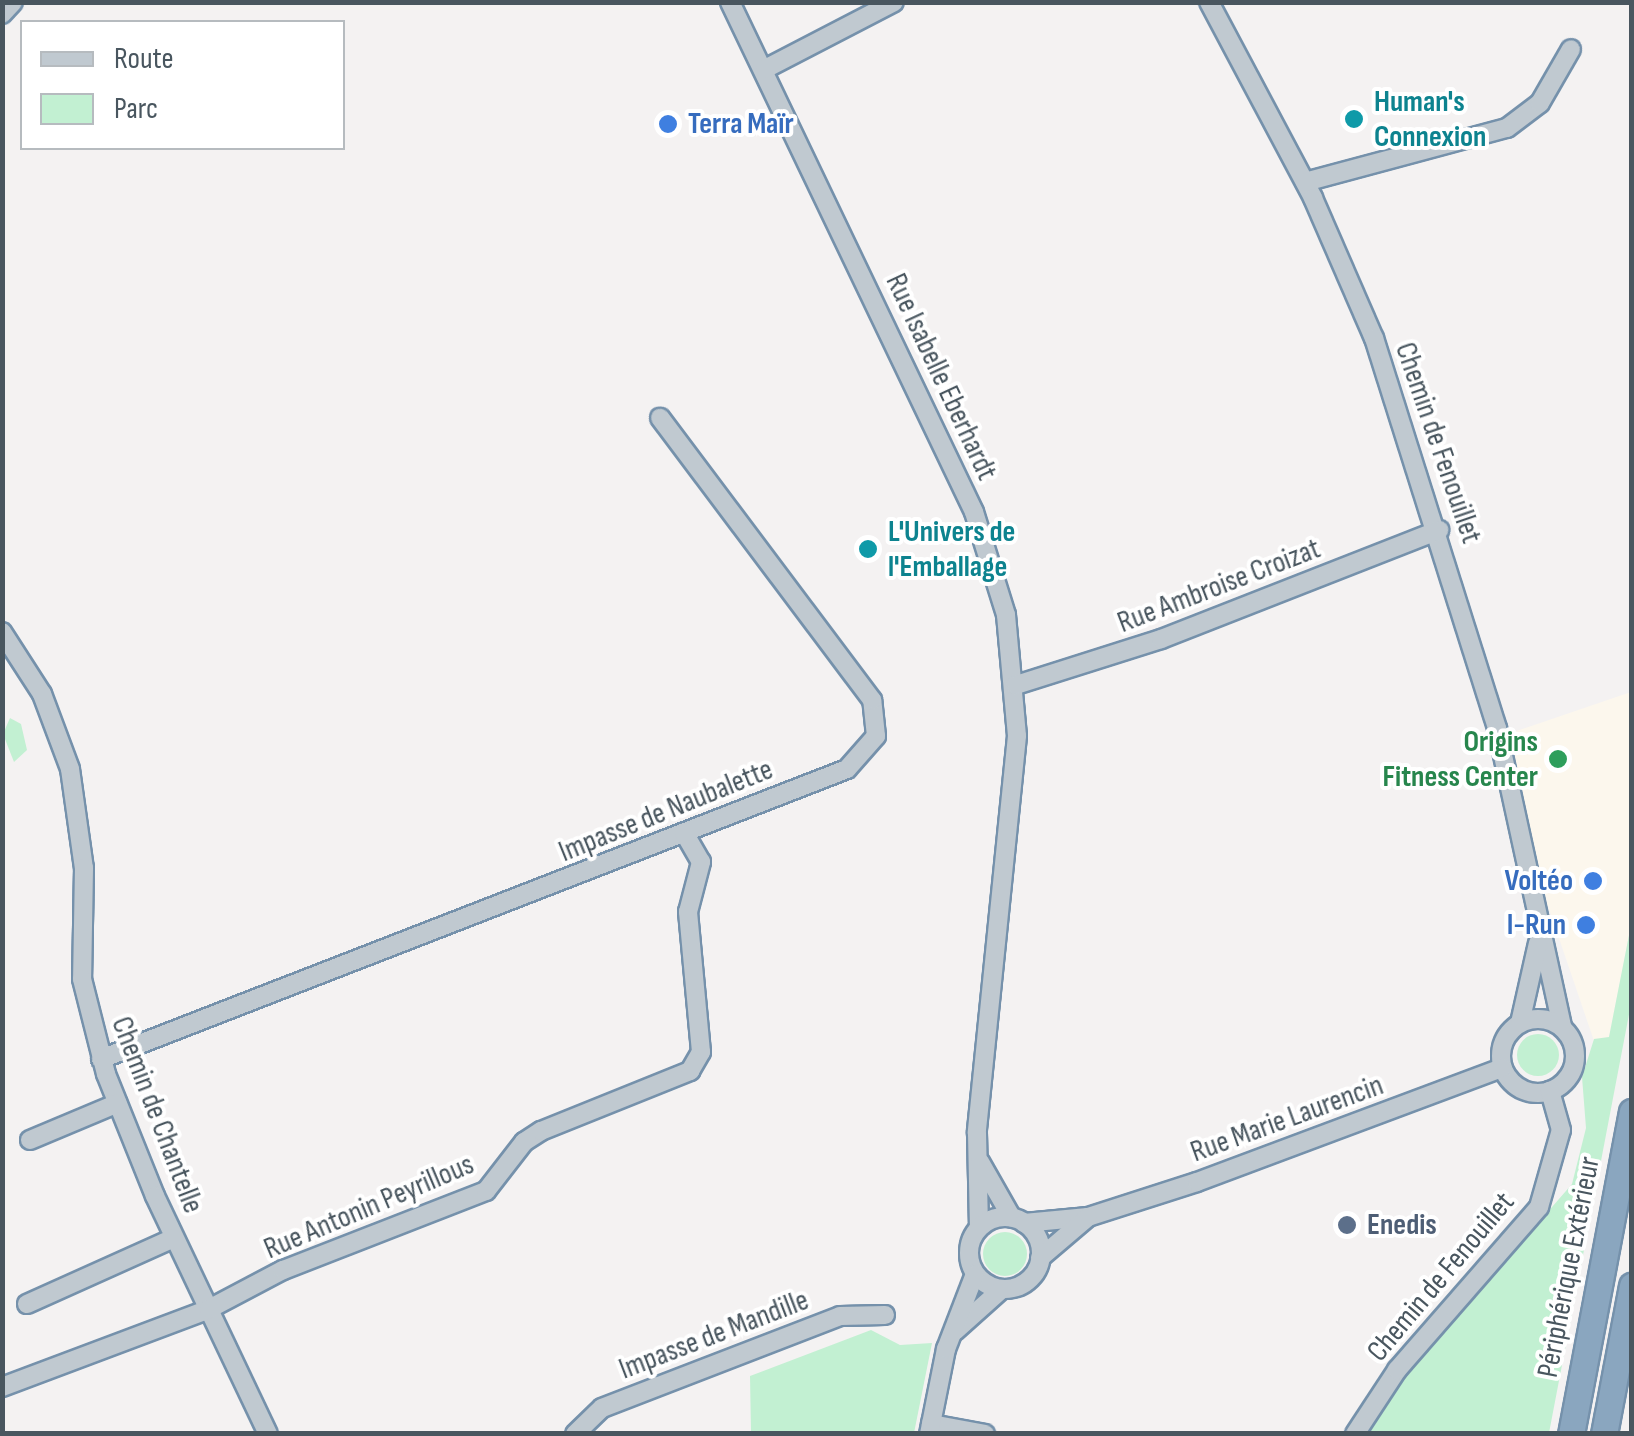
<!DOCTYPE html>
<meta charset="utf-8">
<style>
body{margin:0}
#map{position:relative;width:1634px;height:1436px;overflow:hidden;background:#f4f2f2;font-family:"Sofia Sans Condensed",sans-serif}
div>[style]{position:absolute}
.commercial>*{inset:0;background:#fcf7ed}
.green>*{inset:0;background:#c2f0d2}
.round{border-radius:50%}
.roads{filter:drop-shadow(2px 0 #7591ab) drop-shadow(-2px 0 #7591ab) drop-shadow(0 2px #7591ab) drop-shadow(0 -2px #7591ab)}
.minor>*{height:18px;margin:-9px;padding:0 9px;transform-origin:9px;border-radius:9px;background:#c0c9d0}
.minor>.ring{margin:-9px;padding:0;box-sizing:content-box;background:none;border:18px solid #c0c9d0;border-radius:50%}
.highway>*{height:25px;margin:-12.5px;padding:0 12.5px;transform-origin:12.5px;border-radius:12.5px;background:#8aa6bf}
.dots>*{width:28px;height:28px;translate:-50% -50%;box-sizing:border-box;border:5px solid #fff;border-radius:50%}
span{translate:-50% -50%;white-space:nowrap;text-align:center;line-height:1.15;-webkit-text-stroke:8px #fff;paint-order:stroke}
.culture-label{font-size:30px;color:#0d838f;font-weight:700}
.left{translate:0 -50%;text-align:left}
.shop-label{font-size:30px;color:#366cbe;font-weight:700}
.right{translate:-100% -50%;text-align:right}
.street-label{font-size:30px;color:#49565f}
.leisure-label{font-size:30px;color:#27864d;font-weight:700}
.service-label{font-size:30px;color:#4e5e75;font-weight:700}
.frame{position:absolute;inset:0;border:5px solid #49565f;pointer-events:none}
.legend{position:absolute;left:20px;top:20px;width:325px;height:130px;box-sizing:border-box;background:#fff;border:2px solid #b6bbbf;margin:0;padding:12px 18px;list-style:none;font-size:30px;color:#49565f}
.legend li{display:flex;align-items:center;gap:20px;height:50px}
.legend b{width:50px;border:2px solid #b6bbbf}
</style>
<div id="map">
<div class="commercial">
<div style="clip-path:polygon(1631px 692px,1631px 925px,1609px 1037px,1594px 1041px,1547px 903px,1508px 734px)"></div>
</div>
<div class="green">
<div style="clip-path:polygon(10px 718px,21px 724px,27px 750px,14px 762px,3px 734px)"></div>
<div style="clip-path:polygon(1631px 925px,1631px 1004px,1549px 1433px,1367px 1434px,1408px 1373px,1572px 1184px,1586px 1128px,1582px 1077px,1594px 1039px,1609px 1037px)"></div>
<div class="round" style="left:1517px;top:1034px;width:42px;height:42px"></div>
<div class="round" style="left:983px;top:1232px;width:44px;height:44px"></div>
<div style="clip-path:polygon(871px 1330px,900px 1345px,932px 1343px,914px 1433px,751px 1433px,750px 1376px)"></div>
</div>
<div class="roads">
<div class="minor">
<div style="left:730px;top:2px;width:565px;rotate:64.43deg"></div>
<div style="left:974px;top:512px;width:108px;rotate:72.7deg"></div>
<div style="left:1006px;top:615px;width:121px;rotate:84.8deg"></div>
<div style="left:1017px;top:736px;width:399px;rotate:95.8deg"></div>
<div style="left:977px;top:1133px;width:95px;rotate:88.8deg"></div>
<div style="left:1209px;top:2px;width:222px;rotate:62deg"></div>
<div style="left:1313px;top:198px;width:153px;rotate:66.5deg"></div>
<div style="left:1374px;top:338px;width:409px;rotate:72.5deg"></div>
<div style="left:1497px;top:728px;width:306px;rotate:77.7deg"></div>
<div style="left:2px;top:14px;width:16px;rotate:-47deg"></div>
<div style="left:765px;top:69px;width:145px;rotate:-27.4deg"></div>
<div style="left:1305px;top:182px;width:209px;rotate:-15deg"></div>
<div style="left:1507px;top:128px;width:41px;rotate:-37.1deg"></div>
<div style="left:1540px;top:103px;width:62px;rotate:-60.1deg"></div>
<div style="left:2px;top:632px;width:74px;rotate:57.2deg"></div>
<div style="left:42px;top:694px;width:80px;rotate:69.5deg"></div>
<div style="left:70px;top:769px;width:100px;rotate:82deg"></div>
<div style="left:84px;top:868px;width:111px;rotate:91deg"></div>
<div style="left:82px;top:979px;width:98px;rotate:75.8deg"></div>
<div style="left:106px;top:1074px;width:131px;rotate:68.1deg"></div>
<div style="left:155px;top:1196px;width:263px;rotate:64.6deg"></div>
<div style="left:1016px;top:685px;width:152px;rotate:-17.6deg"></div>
<div style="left:1161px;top:639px;width:299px;rotate:-21.4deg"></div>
<div class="ring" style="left:1501px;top:1019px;width:56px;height:56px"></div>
<div style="left:1520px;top:1023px;width:82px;rotate:-77.3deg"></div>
<div style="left:101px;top:1059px;width:800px;rotate:-21.24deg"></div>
<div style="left:847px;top:769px;width:44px;rotate:-48.7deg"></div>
<div style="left:876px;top:736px;width:36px;rotate:-96deg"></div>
<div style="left:872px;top:700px;width:353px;rotate:-126.9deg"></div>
<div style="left:30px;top:1140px;width:95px;rotate:-22.8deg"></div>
<div style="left:980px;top:1162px;width:64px;rotate:60.3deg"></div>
<div class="ring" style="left:969px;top:1217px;width:54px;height:54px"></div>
<div style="left:1024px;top:1223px;width:64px;rotate:-5.4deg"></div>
<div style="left:1088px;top:1217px;width:114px;rotate:-17.8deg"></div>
<div style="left:1197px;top:1182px;width:326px;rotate:-20.5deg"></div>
<div style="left:1040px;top:1258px;width:63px;rotate:-40.5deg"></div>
<div style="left:27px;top:1304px;width:161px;rotate:-24.2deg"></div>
<div style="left:955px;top:1331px;width:63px;rotate:-41.8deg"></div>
<div style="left:2px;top:1387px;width:221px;rotate:-20.6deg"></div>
<div style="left:209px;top:1309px;width:84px;rotate:-27.8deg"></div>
<div style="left:283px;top:1270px;width:218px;rotate:-21.3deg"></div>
<div style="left:486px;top:1191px;width:62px;rotate:-52.2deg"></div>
<div style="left:524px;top:1142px;width:20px;rotate:-33deg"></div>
<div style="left:541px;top:1131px;width:161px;rotate:-21.9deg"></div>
<div style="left:690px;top:1071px;width:22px;rotate:-60deg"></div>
<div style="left:701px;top:1052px;width:141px;rotate:-95.3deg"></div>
<div style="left:688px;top:912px;width:52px;rotate:-75.4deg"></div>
<div style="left:701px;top:862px;width:34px;rotate:-120deg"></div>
<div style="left:931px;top:1424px;width:55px;rotate:10.5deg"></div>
<div style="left:575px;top:1434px;width:37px;rotate:-44deg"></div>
<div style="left:602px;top:1408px;width:255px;rotate:-21.1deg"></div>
<div style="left:840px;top:1316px;width:45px;rotate:-1.3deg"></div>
<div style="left:929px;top:1434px;width:87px;rotate:-78.7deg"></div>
<div style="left:946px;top:1349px;width:80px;rotate:-68.9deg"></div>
<div style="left:1355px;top:1434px;width:77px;rotate:-56.7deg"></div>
<div style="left:1397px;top:1370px;width:216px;rotate:-48.9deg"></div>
<div style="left:1539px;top:1207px;width:80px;rotate:-74.1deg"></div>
<div style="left:1561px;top:1130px;width:41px;rotate:-105.8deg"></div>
</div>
<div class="highway">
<div style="left:1571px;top:1434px;width:328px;rotate:-79.3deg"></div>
<div style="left:1604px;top:1434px;width:151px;rotate:-79.3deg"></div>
</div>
</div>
<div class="dots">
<div style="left:1354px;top:119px;background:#0f9aa8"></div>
<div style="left:668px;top:124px;background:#3f7fe0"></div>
<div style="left:868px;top:549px;background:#0f9aa8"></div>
<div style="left:1558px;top:759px;background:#2e9e5b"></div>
<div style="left:1593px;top:881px;background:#3f7fe0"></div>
<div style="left:1586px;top:925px;background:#3f7fe0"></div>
<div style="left:1347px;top:1225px;background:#5c6f8a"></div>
</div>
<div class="culture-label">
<span class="left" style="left:1374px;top:119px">Human's<br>Connexion</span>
<span class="left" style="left:888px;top:549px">L'Univers de<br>l'Emballage</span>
</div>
<div class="shop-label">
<span class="left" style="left:688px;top:124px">Terra Maïr</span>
<span class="right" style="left:1573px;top:881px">Voltéo</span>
<span class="right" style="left:1566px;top:925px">I-Run</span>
</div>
<div class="street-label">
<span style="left:941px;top:377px;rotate:65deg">Rue Isabelle Eberhardt</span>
<span style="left:1438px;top:443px;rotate:71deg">Chemin de Fenouillet</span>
<span style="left:1219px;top:586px;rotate:-21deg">Rue Ambroise Croizat</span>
<span style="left:666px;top:811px;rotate:-22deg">Impasse de Naubalette</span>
<span style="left:157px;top:1115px;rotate:69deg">Chemin de Chantelle</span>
<span style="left:1287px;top:1119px;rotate:-20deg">Rue Marie Laurencin</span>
<span style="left:369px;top:1207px;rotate:-23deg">Rue Antonin Peyrillous</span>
<span style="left:1569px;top:1267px;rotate:-79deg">Périphérique Extérieur</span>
<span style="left:1441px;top:1277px;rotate:-50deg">Chemin de Fenouillet</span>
<span style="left:714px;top:1335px;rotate:-21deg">Impasse de Mandille</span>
</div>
<div class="leisure-label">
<span class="right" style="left:1538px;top:759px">Origins<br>Fitness Center</span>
</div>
<div class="service-label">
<span class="left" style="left:1367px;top:1225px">Enedis</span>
</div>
<div class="frame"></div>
<ul class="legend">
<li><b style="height:12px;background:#c0c9d0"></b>Route</li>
<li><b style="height:28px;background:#c2f0d2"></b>Parc</li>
</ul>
</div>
